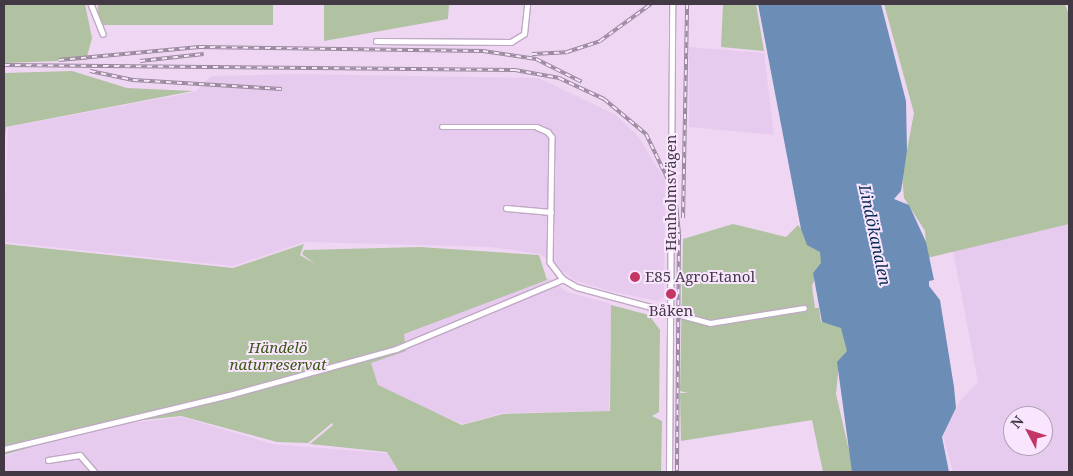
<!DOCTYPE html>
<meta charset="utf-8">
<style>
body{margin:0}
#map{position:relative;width:1073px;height:476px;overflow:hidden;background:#efd7f4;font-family:"Noto Serif",serif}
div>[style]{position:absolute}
.built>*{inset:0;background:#e7cbee}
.green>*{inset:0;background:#b0c2a2;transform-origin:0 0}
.water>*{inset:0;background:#6b8db6}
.roads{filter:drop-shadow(1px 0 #bfa8c4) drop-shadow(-1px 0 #bfa8c4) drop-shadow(0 1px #bfa8c4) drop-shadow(0 -1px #bfa8c4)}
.minor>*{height:4.5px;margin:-2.25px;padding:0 2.25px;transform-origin:2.25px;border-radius:2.25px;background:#fff}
.rail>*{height:4px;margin-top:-2px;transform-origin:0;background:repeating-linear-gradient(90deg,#f9e6fe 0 5.5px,#9a899d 0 11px);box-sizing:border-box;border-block:1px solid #9a899d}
.dots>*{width:14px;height:14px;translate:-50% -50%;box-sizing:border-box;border:2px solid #f9e6fe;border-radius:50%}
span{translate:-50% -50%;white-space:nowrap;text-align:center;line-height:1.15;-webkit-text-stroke:4px #f9e6fe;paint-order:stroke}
.street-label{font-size:15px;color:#433945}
.poi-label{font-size:15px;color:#433945}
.left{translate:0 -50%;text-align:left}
.park-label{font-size:15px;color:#395912;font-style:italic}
.water-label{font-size:16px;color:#052a51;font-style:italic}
.frame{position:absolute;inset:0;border:5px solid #433945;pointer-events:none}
.north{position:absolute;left:1003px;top:406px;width:50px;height:50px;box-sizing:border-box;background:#f9e6fe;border:1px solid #b0a1b4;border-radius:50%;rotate:310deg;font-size:14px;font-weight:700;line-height:20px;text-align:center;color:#433945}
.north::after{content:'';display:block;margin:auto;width:18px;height:22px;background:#c23565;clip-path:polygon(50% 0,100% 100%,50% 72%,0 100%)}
</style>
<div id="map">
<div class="built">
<div style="clip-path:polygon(689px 47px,764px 53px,774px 135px,689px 127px)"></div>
<div style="clip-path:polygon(296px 74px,539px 78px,616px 115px,638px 136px,665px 180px,664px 297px,658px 301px,609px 291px,574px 280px,540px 254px,490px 247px,305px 242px,233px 266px,4px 242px,8px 127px,195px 92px,211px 76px)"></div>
<div style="clip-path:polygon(evenodd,1069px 224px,1069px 472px,953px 472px,943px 436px,960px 401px,978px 382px,953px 251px,1069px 224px,1013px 416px,1043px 416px,1043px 446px,1013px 446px,1013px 416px)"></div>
<div style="clip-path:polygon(547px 278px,568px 292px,611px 304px,609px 411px,503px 413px,463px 424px,375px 387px,368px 361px,402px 333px)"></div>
<div style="clip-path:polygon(182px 417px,272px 444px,396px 454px,407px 472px,4px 472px,4px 457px,27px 448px,115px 425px)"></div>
</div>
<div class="green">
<div style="clip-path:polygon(4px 4px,85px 4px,92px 38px,86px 60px,4px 63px)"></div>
<div style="left:98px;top:4px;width:175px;height:21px"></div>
<div style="clip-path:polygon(324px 4px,449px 4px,448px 19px,324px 41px)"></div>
<div style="clip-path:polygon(723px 4px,756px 4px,764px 51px,721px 47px)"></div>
<div style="clip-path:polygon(884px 4px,1065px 4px,1069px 15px,1069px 224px,927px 258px,925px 231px,904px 198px,902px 176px,914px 113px)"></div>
<div style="clip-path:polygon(72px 71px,127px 88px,193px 91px,6px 127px,4px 150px,4px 73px)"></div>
<div style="clip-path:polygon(733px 224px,786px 237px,798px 225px,824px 257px,812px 286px,815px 308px,819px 308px,821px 322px,843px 327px,848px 354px,839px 363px,836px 394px,854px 472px,823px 472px,812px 420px,681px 441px,680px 393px,688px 393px,680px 391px,683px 239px)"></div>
<div style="clip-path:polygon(4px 244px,233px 268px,304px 244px,300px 255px,315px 264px,302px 254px,304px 250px,420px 247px,539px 255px,547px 280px,404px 334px,406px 351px,371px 363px,378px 385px,462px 425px,503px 414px,610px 411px,611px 305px,649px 315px,660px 330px,659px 412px,652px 416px,662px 421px,661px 472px,399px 472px,387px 452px,310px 444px,333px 425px,332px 423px,308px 443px,277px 442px,181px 416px,114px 423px,4px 455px)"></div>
</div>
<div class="water">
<div style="clip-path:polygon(758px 4px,881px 4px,906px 101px,907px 151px,901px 191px,894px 199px,909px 205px,926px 242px,934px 280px,929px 281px,929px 286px,940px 300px,954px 387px,956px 408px,942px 437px,949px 472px,852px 472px,837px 362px,847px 351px,841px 328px,822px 322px,813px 273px,821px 263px,820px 252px,807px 245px,801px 229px)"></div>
</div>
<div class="roads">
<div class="minor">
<div style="left:91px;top:4px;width:32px;rotate:68deg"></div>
<div style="left:376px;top:41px;width:135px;rotate:0.4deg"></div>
<div style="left:511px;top:42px;width:15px;rotate:-32deg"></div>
<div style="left:524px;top:34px;width:30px;rotate:-84deg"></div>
<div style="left:442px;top:127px;width:95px"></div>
<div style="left:537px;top:127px;width:12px;rotate:24deg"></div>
<div style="left:548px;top:132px;width:6px;rotate:51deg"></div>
<div style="left:552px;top:137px;width:125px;rotate:90.9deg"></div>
<div style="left:550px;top:262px;width:21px;rotate:53deg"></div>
<div style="left:563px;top:279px;width:16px;rotate:30deg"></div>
<div style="left:577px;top:287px;width:138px;rotate:15.1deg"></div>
<div style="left:710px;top:323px;width:95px;rotate:-9.1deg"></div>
<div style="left:506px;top:208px;width:45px;rotate:5.1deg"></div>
<div style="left:4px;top:449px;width:231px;rotate:-13.5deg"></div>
<div style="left:229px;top:395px;width:173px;rotate:-15.4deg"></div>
<div style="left:396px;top:349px;width:181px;rotate:-22.7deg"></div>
<div style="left:48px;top:460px;width:32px;rotate:-9deg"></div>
<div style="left:80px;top:455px;width:23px;rotate:49deg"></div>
<div style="left:669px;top:472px;width:468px;rotate:-89.6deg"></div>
</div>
</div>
<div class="rail">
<div style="left:532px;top:54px;width:35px;rotate:-3deg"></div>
<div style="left:567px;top:52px;width:35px;rotate:-18deg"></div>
<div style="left:600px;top:41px;width:63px;rotate:-36deg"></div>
<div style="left:59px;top:60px;width:141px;rotate:-5.3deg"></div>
<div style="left:199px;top:47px;width:284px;rotate:0.8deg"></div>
<div style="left:483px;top:51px;width:54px;rotate:8.6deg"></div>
<div style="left:536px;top:59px;width:51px;rotate:26.6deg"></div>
<div style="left:140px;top:61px;width:64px;rotate:-6.2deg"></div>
<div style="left:4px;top:65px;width:511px;rotate:0.56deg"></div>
<div style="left:515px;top:70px;width:45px;rotate:10.3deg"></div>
<div style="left:559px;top:78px;width:50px;rotate:25deg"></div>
<div style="left:604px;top:99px;width:55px;rotate:39.8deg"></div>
<div style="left:646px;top:134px;width:67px;rotate:64.2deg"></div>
<div style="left:675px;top:194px;width:40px;rotate:84.3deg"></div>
<div style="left:679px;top:234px;width:238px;rotate:90.5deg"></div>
<div style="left:90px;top:71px;width:44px;rotate:11.8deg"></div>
<div style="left:133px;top:80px;width:149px;rotate:3.5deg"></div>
<div style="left:683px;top:218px;width:214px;rotate:-88.9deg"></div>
</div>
<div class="dots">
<div style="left:635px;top:277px;background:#c23565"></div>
<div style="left:671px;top:294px;background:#c23565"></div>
</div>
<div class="street-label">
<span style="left:671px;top:193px;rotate:-90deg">Hanholmsvägen</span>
</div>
<div class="poi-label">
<span class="left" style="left:645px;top:277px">E85 AgroEtanol</span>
<span style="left:671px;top:311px">Båken</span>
</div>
<div class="park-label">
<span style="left:278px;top:356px">Händelö<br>naturreservat</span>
</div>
<div class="water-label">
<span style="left:875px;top:235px;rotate:78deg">Lindökanalen</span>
</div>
<div class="frame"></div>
<div class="north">N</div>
</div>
